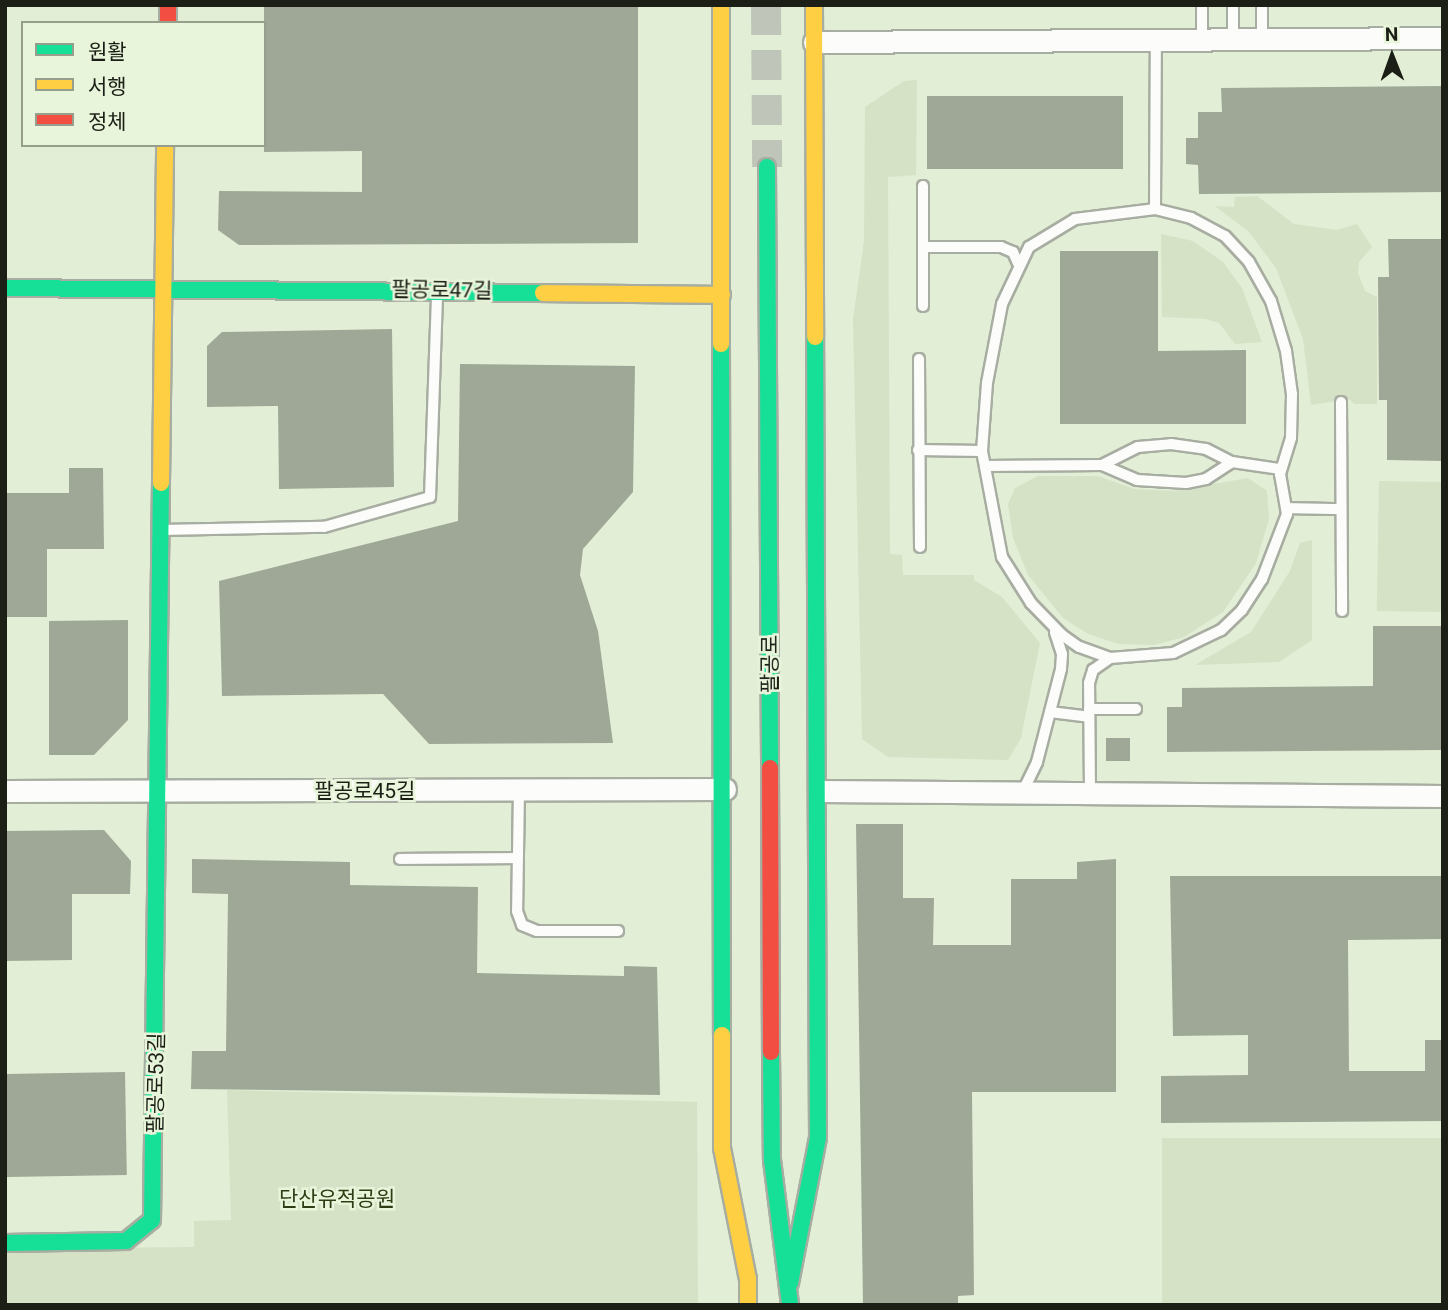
<!DOCTYPE html>
<meta charset="utf-8">
<style>
body{margin:0}
#map{position:relative;width:1448px;height:1310px;overflow:hidden;background:#e8efe1;font-family:Roboto,"Noto Sans KR",sans-serif}
div>[style]{position:absolute}
.built>*{inset:0;background:#e2eed5}
.green>*{inset:0;background:#d5e2c6;transform-origin:0 0}
.building>*{inset:0;background:#9fa896;transform-origin:0 0}
.secondary-tunnel>*{height:30px;margin-top:-15px;transform-origin:0;background:repeating-linear-gradient(90deg,#bfc5b8 0 30px,transparent 0 45px)}
.roads{filter:drop-shadow(2px 0 #a8ada2) drop-shadow(-2px 0 #a8ada2) drop-shadow(0 2px #a8ada2) drop-shadow(0 -2px #a8ada2)}
.lane>*{height:10px;margin:-5px;padding:0 5px;transform-origin:5px;border-radius:5px;background:#fcfdfa}
.street>*{height:21px;margin:-10.5px;padding:0 10.5px;transform-origin:10.5px;border-radius:10.5px;background:#fcfdfa}
.fast>*{height:16px;margin:-8px;padding:0 8px;transform-origin:8px;border-radius:8px;background:#16e098}
.slow>*{height:16px;margin:-8px;padding:0 8px;transform-origin:8px;border-radius:8px;background:#ffcf43}
.jam>*{height:16px;margin:-8px;padding:0 8px;transform-origin:8px;border-radius:8px;background:#f24e42}
span{translate:-50% -50%;white-space:nowrap;text-align:center;line-height:1.15;-webkit-text-stroke:5px #e9f5db;paint-order:stroke}
.street-label{font-size:21px;color:#1b1f16}
.park-label{font-size:21px;color:#2d3e14}
.frame{position:absolute;inset:0;border:7px solid #1b1f16;pointer-events:none}
.legend{position:absolute;left:21px;top:21px;width:245px;height:126px;box-sizing:border-box;background:#e9f5db;border:2px solid #979f8c;margin:0;padding:9px 12px;list-style:none;font-size:21px;color:#1b1f16}
.legend li{display:flex;align-items:center;gap:14px;height:35px}
.legend b{width:35px;border:2px solid #979f8c}
.north{position:absolute;left:1357px;top:21px;width:70px;height:70px;-webkit-text-stroke:5px #e9f5db;paint-order:stroke;rotate:359deg;font-size:19px;font-weight:700;line-height:28px;text-align:center;color:#1b1f16}
.north::after{content:'';display:block;margin:auto;width:24px;height:32px;background:#1b1f16;clip-path:polygon(50% 0,100% 100%,50% 72%,0 100%)}
</style>
<div id="map">
<div class="built">
<div style="clip-path:polygon(evenodd,5px 5px,1443px 5px,1443px 1305px,5px 1305px,5px 5px,23px 23px,264px 23px,264px 145px,23px 145px,23px 23px)"></div>
</div>
<div class="green">
<div style="clip-path:polygon(917px 80px,916px 175px,888px 177px,890px 554px,902px 555px,903px 575px,974px 575px,974px 580px,1002px 597px,1040px 643px,1021px 738px,1008px 760px,888px 757px,862px 739px,853px 319px,864px 241px,865px 107px,904px 81px)"></div>
<div style="clip-path:polygon(1257px 196px,1294px 224px,1337px 230px,1357px 224px,1372px 247px,1359px 262px,1358px 273px,1365px 291px,1377px 297px,1377px 404px,1355px 404px,1348px 399px,1311px 405px,1303px 339px,1276px 268px,1249px 232px,1215px 206px,1234px 207px,1235px 197px)"></div>
<div style="clip-path:polygon(1161px 234px,1193px 241px,1223px 262px,1242px 288px,1262px 342px,1235px 344px,1219px 323px,1206px 319px,1162px 317px)"></div>
<div style="clip-path:polygon(1038px 476px,1098px 476px,1134px 489px,1174px 491px,1248px 478px,1267px 491px,1269px 519px,1256px 563px,1223px 612px,1184px 637px,1154px 645px,1119px 644px,1088px 634px,1063px 618px,1028px 575px,1013px 538px,1008px 504px,1015px 488px)"></div>
<div style="left:1379px;top:481px;width:64px;height:130px;rotate:1deg"></div>
<div style="clip-path:polygon(1312px 540px,1312px 640px,1279px 662px,1195px 665px,1251px 632px,1290px 571px,1300px 543px)"></div>
<div style="clip-path:polygon(227px 1090px,697px 1102px,698px 1305px,5px 1305px,5px 1249px,194px 1247px,194px 1221px,231px 1220px)"></div>
<div style="left:1443px;top:1138px;width:167px;height:281px;rotate:90deg"></div>
</div>
<div class="building">
<div style="clip-path:polygon(264px 5px,638px 5px,638px 243px,239px 245px,218px 230px,219px 191px,362px 192px,362px 151px,264px 152px)"></div>
<div style="clip-path:polygon(1443px 86px,1443px 192px,1199px 194px,1198px 165px,1186px 164px,1186px 138px,1198px 138px,1198px 112px,1222px 112px,1221px 88px)"></div>
<div style="left:927px;top:96px;width:196px;height:73px"></div>
<div style="clip-path:polygon(1388px 239px,1443px 239px,1443px 461px,1387px 460px,1387px 400px,1379px 400px,1378px 277px,1389px 277px)"></div>
<div style="clip-path:polygon(1060px 251px,1158px 251px,1158px 351px,1246px 350px,1246px 424px,1060px 424px)"></div>
<div style="clip-path:polygon(392px 329px,394px 487px,279px 489px,278px 406px,207px 407px,207px 346px,222px 332px)"></div>
<div style="clip-path:polygon(460px 364px,635px 366px,633px 492px,583px 549px,580px 575px,598px 631px,613px 743px,429px 744px,383px 694px,222px 696px,219px 581px,458px 521px)"></div>
<div style="clip-path:polygon(69px 468px,103px 468px,104px 549px,47px 549px,47px 617px,5px 617px,5px 493px,69px 493px)"></div>
<div style="clip-path:polygon(128px 620px,128px 720px,94px 755px,49px 755px,49px 621px)"></div>
<div style="clip-path:polygon(1373px 626px,1443px 626px,1443px 750px,1167px 752px,1167px 707px,1182px 707px,1182px 688px,1373px 686px)"></div>
<div style="left:1106px;top:738px;width:24px;height:23px"></div>
<div style="clip-path:polygon(856px 824px,903px 824px,903px 898px,934px 898px,933px 945px,1011px 945px,1011px 879px,1077px 879px,1077px 862px,1116px 859px,1116px 1092px,972px 1092px,974px 1295px,958px 1296px,958px 1305px,863px 1305px)"></div>
<div style="clip-path:polygon(104px 830px,131px 861px,130px 894px,72px 894px,72px 960px,5px 961px,5px 831px)"></div>
<div style="clip-path:polygon(192px 859px,350px 862px,350px 885px,478px 887px,477px 973px,624px 976px,624px 966px,657px 967px,660px 1095px,191px 1089px,192px 1051px,226px 1051px,228px 894px,192px 893px)"></div>
<div style="clip-path:polygon(1170px 876px,1443px 876px,1443px 939px,1348px 940px,1349px 1071px,1425px 1071px,1425px 1040px,1443px 1040px,1443px 1121px,1161px 1123px,1161px 1076px,1248px 1075px,1248px 1035px,1173px 1036px)"></div>
<div style="left:125px;top:1072px;width:103px;height:120px;rotate:89deg"></div>
</div>
<div class="secondary-tunnel">
<div style="left:766px;top:5px;width:162px;rotate:89.6deg"></div>
</div>
<div class="roads">
<div class="lane">
<div style="left:1202px;top:5px;width:36px;rotate:90deg"></div>
<div style="left:1233px;top:5px;width:35px;rotate:90deg"></div>
<div style="left:1262px;top:40px;width:35px;rotate:-90deg"></div>
<div style="left:1155px;top:209px;width:37px;rotate:14deg"></div>
<div style="left:1191px;top:218px;width:38px;rotate:28deg"></div>
<div style="left:1225px;top:236px;width:35px;rotate:47deg"></div>
<div style="left:1249px;top:262px;width:45px;rotate:60.6deg"></div>
<div style="left:1271px;top:301px;width:52px;rotate:73.3deg"></div>
<div style="left:1286px;top:351px;width:43px;rotate:82.1deg"></div>
<div style="left:1292px;top:394px;width:44px;rotate:91.3deg"></div>
<div style="left:1291px;top:438px;width:38px;rotate:107deg"></div>
<div style="left:1280px;top:474px;width:41px;rotate:80.1deg"></div>
<div style="left:1287px;top:514px;width:70px;rotate:111deg"></div>
<div style="left:1262px;top:579px;width:37px;rotate:123deg"></div>
<div style="left:1242px;top:610px;width:29px;rotate:136deg"></div>
<div style="left:1221px;top:630px;width:53px;rotate:154.4deg"></div>
<div style="left:1173px;top:653px;width:63px;rotate:175.5deg"></div>
<div style="left:1110px;top:658px;width:33px;rotate:-160deg"></div>
<div style="left:1079px;top:647px;width:21px;rotate:-145deg"></div>
<div style="left:1062px;top:635px;width:45px;rotate:-134.1deg"></div>
<div style="left:1031px;top:603px;width:54px;rotate:-122.2deg"></div>
<div style="left:1002px;top:557px;width:108px;rotate:-100.7deg"></div>
<div style="left:982px;top:451px;width:68px;rotate:-85.8deg"></div>
<div style="left:987px;top:383px;width:80px;rotate:-79.2deg"></div>
<div style="left:1002px;top:304px;width:63px;rotate:-64.7deg"></div>
<div style="left:1029px;top:247px;width:54px;rotate:-31.3deg"></div>
<div style="left:1075px;top:219px;width:81px;rotate:-7.1deg"></div>
<div style="left:1155px;top:209px;width:168px;rotate:-89.7deg"></div>
<div style="left:923px;top:247px;width:78px"></div>
<div style="left:1001px;top:247px;width:13px;rotate:23deg"></div>
<div style="left:1013px;top:252px;width:12px;rotate:66deg"></div>
<div style="left:923px;top:306px;width:120px;rotate:-90deg"></div>
<div style="left:919px;top:359px;width:188px;rotate:89.7deg"></div>
<div style="left:1341px;top:402px;width:209px;rotate:89.7deg"></div>
<div style="left:918px;top:450px;width:64px;rotate:0.9deg"></div>
<div style="left:1102px;top:465px;width:38px;rotate:23deg"></div>
<div style="left:1137px;top:480px;width:49px;rotate:3.5deg"></div>
<div style="left:1186px;top:483px;width:20px;rotate:-11deg"></div>
<div style="left:1206px;top:479px;width:31px;rotate:-33deg"></div>
<div style="left:985px;top:466px;width:117px;rotate:-0.5deg"></div>
<div style="left:1102px;top:465px;width:40px;rotate:-26.6deg"></div>
<div style="left:1138px;top:447px;width:33px;rotate:-5deg"></div>
<div style="left:1171px;top:444px;width:35px;rotate:8deg"></div>
<div style="left:1206px;top:449px;width:29px;rotate:27deg"></div>
<div style="left:1232px;top:462px;width:49px;rotate:8.3deg"></div>
<div style="left:1287px;top:508px;width:54px;rotate:1.1deg"></div>
<div style="left:161px;top:530px;width:163px;rotate:-1.1deg"></div>
<div style="left:324px;top:527px;width:110px;rotate:-15.8deg"></div>
<div style="left:430px;top:497px;width:204px;rotate:-88deg"></div>
<div style="left:1089px;top:709px;width:47px"></div>
<div style="left:1050px;top:712px;width:39px;rotate:7deg"></div>
<div style="left:519px;top:790px;width:121px;rotate:90.9deg"></div>
<div style="left:517px;top:911px;width:15px;rotate:70deg"></div>
<div style="left:522px;top:925px;width:16px;rotate:22deg"></div>
<div style="left:537px;top:931px;width:81px"></div>
<div style="left:1090px;top:792px;width:109px;rotate:-90.5deg"></div>
<div style="left:1089px;top:683px;width:14px;rotate:-73deg"></div>
<div style="left:1093px;top:670px;width:21px;rotate:-35deg"></div>
<div style="left:1022px;top:793px;width:34px;rotate:-64deg"></div>
<div style="left:1037px;top:762px;width:96px;rotate:-75.5deg"></div>
<div style="left:1061px;top:669px;width:15px;rotate:-86deg"></div>
<div style="left:1062px;top:654px;width:23px;rotate:-108deg"></div>
<div style="left:400px;top:859px;width:117px;rotate:-0.5deg"></div>
</div>
<div class="street">
<div style="left:814px;top:42px;width:629px;rotate:-0.36deg"></div>
<div style="left:5px;top:791px;width:720px;rotate:-0.16deg"></div>
<div style="left:820px;top:791px;width:623px;rotate:0.46deg"></div>
</div>
<div class="fast">
<div style="left:767px;top:167px;width:601px;rotate:89.71deg"></div>
<div style="left:5px;top:288px;width:538px;rotate:0.53deg"></div>
<div style="left:721px;top:344px;width:691px;rotate:89.92deg"></div>
<div style="left:771px;top:1052px;width:108px;rotate:89.5deg"></div>
<div style="left:772px;top:1160px;width:146px;rotate:82.9deg"></div>
<div style="left:5px;top:1243px;width:121px;rotate:-0.9deg"></div>
<div style="left:126px;top:1241px;width:33px;rotate:-39deg"></div>
<div style="left:152px;top:1220px;width:737px;rotate:-89.3deg"></div>
<div style="left:790px;top:1283px;width:149px;rotate:-79.1deg"></div>
<div style="left:818px;top:1137px;width:800px;rotate:-90.21deg"></div>
</div>
<div class="slow">
<div style="left:721px;top:5px;width:339px;rotate:90deg"></div>
<div style="left:814px;top:5px;width:332px;rotate:89.8deg"></div>
<div style="left:543px;top:293px;width:179px;rotate:0.6deg"></div>
<div style="left:161px;top:483px;width:338px;rotate:-89.3deg"></div>
<div style="left:722px;top:1035px;width:113px;rotate:90deg"></div>
<div style="left:722px;top:1148px;width:134px;rotate:78.8deg"></div>
<div style="left:748px;top:1279px;width:26px;rotate:90deg"></div>
</div>
<div class="jam">
<div style="left:168px;top:5px;width:18px;rotate:90deg"></div>
<div style="left:770px;top:768px;width:284px;rotate:89.8deg"></div>
</div>
</div>
<div class="street-label">
<span style="left:442px;top:290px;rotate:1deg">팔공로47길</span>
<span style="left:770px;top:664px;rotate:-90deg">팔공로</span>
<span style="left:365px;top:791px">팔공로45길</span>
<span style="left:156px;top:1083px;rotate:-89deg">팔공로53길</span>
</div>
<div class="park-label">
<span style="left:337px;top:1199px">단산유적공원</span>
</div>
<div class="frame"></div>
<ul class="legend">
<li><b style="height:9px;background:#16e098"></b>원활</li>
<li><b style="height:9px;background:#ffcf43"></b>서행</li>
<li><b style="height:9px;background:#f24e42"></b>정체</li>
</ul>
<div class="north">N</div>
</div>
